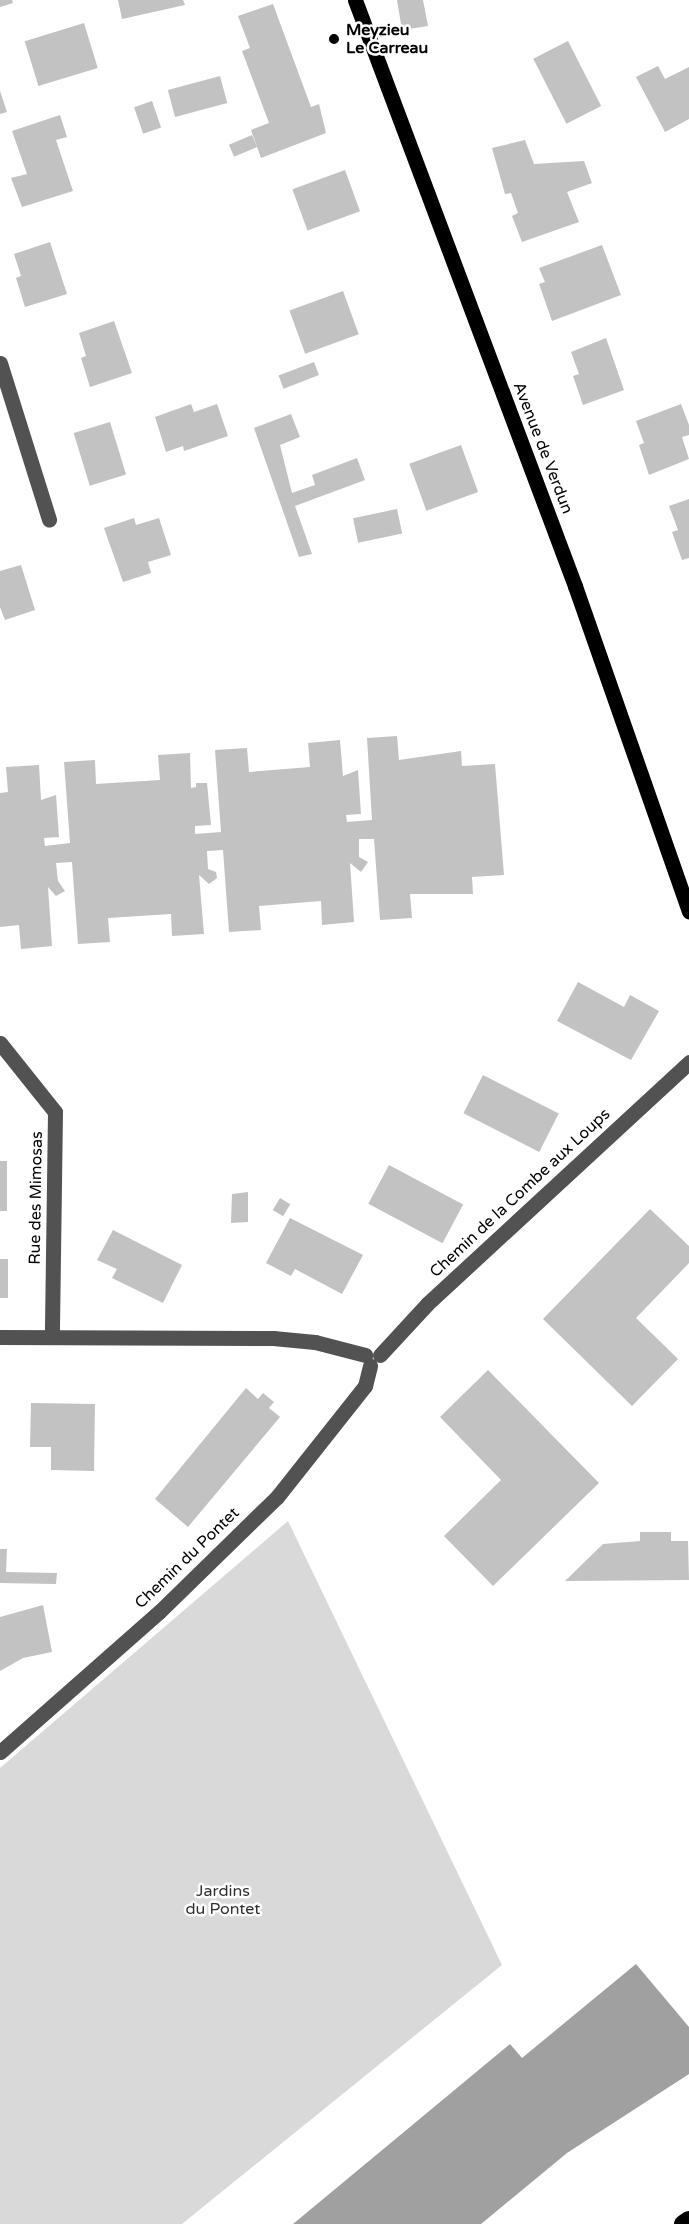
<!DOCTYPE html>
<style>
body{margin:0}
#map{position:relative;width:689px;height:2224px;overflow:hidden;background:#fff;font-family:"Varela Round",sans-serif}
div>[style]{position:absolute}
.green>*{inset:0;background:#d9d9d9}
.water>*{inset:0;background:#a0a0a0}
.building>*{inset:0;background:#c2c2c2;transform-origin:0 0}
.minor>*{height:15px;margin:-7.5px;padding:0 7.5px;transform-origin:7.5px;border-radius:7.5px;background:#525252}
.major>*{height:15px;margin:-7.5px;padding:0 7.5px;transform-origin:7.5px;border-radius:7.5px;background:#000}
.highway>*{height:18px;margin:-9px;padding:0 9px;transform-origin:9px;border-radius:9px;background:#000}
.dots>*{width:16px;height:16px;translate:-50% -50%;box-sizing:border-box;border:3px solid #fff;border-radius:50%}
span{translate:-50% -50%;white-space:nowrap;text-align:center;line-height:1.15;-webkit-text-stroke:5px #fff;paint-order:stroke}
.poi-label{font-size:16px;color:#000;font-weight:700}
.left{translate:0 -50%;text-align:left}
.street-label{font-size:16px;color:#000}
.park-label{font-size:16px;color:#303030}
</style>
<div id="map">
<div class="green">
<div style="clip-path:polygon(288px 1521px,502px 1965px,182px 2224px,0 2224px,0 1768px)"></div>
</div>
<div class="water">
<div style="clip-path:polygon(636px 1964px,689px 2027px,689px 2074px,567px 2153px,481px 2224px,293px 2224px,510px 2044px,522px 2058px)"></div>
</div>
<div class="building">
<div style="clip-path:polygon(0 0,12px 0,13px 3px,0 7px)"></div>
<div style="clip-path:polygon(118px 0,183px 0,185px 5px,122px 19px)"></div>
<div style="clip-path:polygon(397px 0,423px 0,428px 26px,402px 30px)"></div>
<div style="clip-path:polygon(273px 4px,311px 107px,319px 104px,326px 133px,261px 158px,251px 130px,269px 123px,242px 51px,250px 48px,238px 16px)"></div>
<div style="left:84px;top:23px;width:47px;height:62px;rotate:73deg"></div>
<div style="left:568px;top:41px;width:73px;height:39px;rotate:63deg"></div>
<div style="clip-path:polygon(658px 66px,665px 79px,689px 67px,689px 119px,665px 132px,636px 77px)"></div>
<div style="left:220px;top:76px;width:28px;height:54px;rotate:75deg"></div>
<div style="clip-path:polygon(0 91px,7px 112px,0 114px)"></div>
<div style="left:152px;top:101px;width:28px;height:19px;rotate:71deg"></div>
<div style="clip-path:polygon(60px 115px,67px 137px,56px 140px,73px 191px,22px 207px,11px 178px,27px 174px,12px 131px)"></div>
<div style="left:252px;top:135px;width:13px;height:25px;rotate:67deg"></div>
<div style="clip-path:polygon(525px 140px,534px 164px,584px 161px,592px 183px,567px 192px,579px 222px,522px 242px,512px 216px,518px 213px,511px 193px,505px 194px,492px 148px)"></div>
<div style="left:345px;top:170px;width:44px;height:56px;rotate:70deg"></div>
<div style="clip-path:polygon(50px 242px,67px 294px,25px 307px,16px 278px,21px 276px,14px 254px)"></div>
<div style="clip-path:polygon(602px 245px,621px 295px,552px 321px,539px 284px,545px 282px,539px 268px)"></div>
<div style="left:343px;top:291px;width:46px;height:57px;rotate:70deg"></div>
<div style="clip-path:polygon(114px 321px,132px 373px,90px 387px,81px 358px,86px 356px,79px 333px)"></div>
<div style="clip-path:polygon(606px 338px,624px 390px,583px 405px,573px 376px,579px 374px,571px 352px)"></div>
<div style="left:314px;top:362px;width:14px;height:38px;rotate:69deg"></div>
<div style="clip-path:polygon(191px 404px,194px 412px,217px 404px,228px 436px,184px 451px,183px 446px,166px 452px,155px 417px)"></div>
<div style="clip-path:polygon(681px 404px,689px 425px,689px 435px,682px 437px,689px 459px,649px 475px,639px 445px,644px 443px,636px 421px)"></div>
<div style="clip-path:polygon(291px 414px,300px 437px,280px 445px,292px 493px,315px 485px,312px 475px,357px 458px,365px 480px,295px 506px,312px 554px,299px 557px,254px 428px)"></div>
<div style="left:110px;top:422px;width:55px;height:38px;rotate:73deg"></div>
<div style="left:461px;top:445px;width:50px;height:55px;rotate:70deg"></div>
<div style="clip-path:polygon(689px 499px,689px 558px,682px 560px,672px 532px,678px 530px,669px 506px)"></div>
<div style="left:397px;top:509px;width:25px;height:45px;rotate:78deg"></div>
<div style="clip-path:polygon(134px 518px,136px 525px,159px 518px,171px 555px,148px 562px,151px 573px,123px 582px,104px 528px)"></div>
<div style="clip-path:polygon(21px 565px,35px 610px,5px 620px,0 607px,0 571px)"></div>
<div style="clip-path:polygon(397px 736px,399px 760px,461px 751px,462px 766px,495px 764px,504px 875px,472px 877px,473px 894px,410px 894px,412px 918px,380px 920px,374px 839px,359px 839px,359px 857px,368px 862px,361px 872px,350px 863px,354px 922px,322px 925px,321px 901px,259px 906px,261px 930px,229px 932px,223px 850px,207px 851px,208px 869px,216px 872px,217px 878px,209px 884px,199px 875px,204px 934px,172px 936px,171px 914px,108px 918px,110px 942px,78px 944px,72px 862px,56px 863px,58px 881px,65px 891px,56px 896px,48px 887px,52px 946px,21px 949px,19px 925px,0 927px,0 793px,8px 792px,6px 767px,39px 765px,41px 800px,56px 795px,59px 837px,44px 838px,45px 846px,70px 843px,64px 762px,95px 760px,96px 784px,160px 780px,158px 755px,190px 753px,191px 788px,196px 787px,196px 783px,207px 783px,211px 825px,195px 826px,195px 834px,221px 832px,215px 750px,247px 748px,249px 772px,310px 767px,308px 743px,340px 740px,343px 776px,358px 770px,361px 814px,346px 815px,347px 822px,372px 820px,367px 738px)"></div>
<div style="clip-path:polygon(578px 982px,624px 1007px,630px 995px,659px 1011px,631px 1060px,557px 1021px)"></div>
<div style="left:483px;top:1075px;width:85px;height:43px;rotate:27deg"></div>
<div style="left:0;top:1161px;width:7px;height:50px"></div>
<div style="left:389px;top:1165px;width:84px;height:44px;rotate:28deg"></div>
<div style="clip-path:polygon(248px 1192px,248px 1222px,231px 1223px,232px 1194px)"></div>
<div style="left:280px;top:1198px;width:12px;height:14px;rotate:31deg"></div>
<div style="clip-path:polygon(650px 1209px,689px 1246px,689px 1263px,636px 1318px,678px 1359px,632px 1406px,543px 1319px)"></div>
<div style="clip-path:polygon(290px 1218px,363px 1255px,342px 1294px,295px 1269px,291px 1276px,266px 1263px)"></div>
<div style="clip-path:polygon(113px 1230px,182px 1265px,163px 1303px,112px 1278px,117px 1269px,97px 1260px)"></div>
<div style="left:0;top:1259px;width:8px;height:39px"></div>
<div style="clip-path:polygon(488px 1370px,599px 1483px,493px 1586px,444px 1536px,501px 1480px,440px 1417px)"></div>
<div style="clip-path:polygon(246px 1388px,258px 1399px,263px 1393px,274px 1402px,269px 1408px,280px 1417px,188px 1527px,155px 1499px)"></div>
<div style="clip-path:polygon(31px 1403px,95px 1404px,94px 1471px,51px 1470px,51px 1447px,30px 1447px)"></div>
<div style="clip-path:polygon(640px 1532px,671px 1532px,671px 1541px,688px 1541px,689px 1580px,565px 1581px,603px 1544px,640px 1541px)"></div>
<div style="clip-path:polygon(0 1549px,7px 1549px,6px 1572px,57px 1573px,56px 1584px,0 1583px)"></div>
<div style="clip-path:polygon(43px 1605px,52px 1652px,23px 1658px,0 1671px,0 1617px)"></div>
</div>
<div class="minor">
<div style="left:0;top:363px;width:164px;rotate:72.6deg"></div>
<div style="left:0;top:1043px;width:88px;rotate:51.4deg"></div>
<div style="left:55px;top:1112px;width:224px;rotate:90.8deg"></div>
<div style="left:0;top:1337px;width:273px;rotate:0.2deg"></div>
<div style="left:273px;top:1338px;width:42px;rotate:5.4deg"></div>
<div style="left:315px;top:1342px;width:52px;rotate:14.6deg"></div>
<div style="left:380px;top:1355px;width:69px;rotate:-47.3deg"></div>
<div style="left:427px;top:1304px;width:357px;rotate:-42.7deg"></div>
<div style="left:0;top:1752px;width:212px;rotate:-41.4deg"></div>
<div style="left:159px;top:1612px;width:165px;rotate:-44.3deg"></div>
<div style="left:277px;top:1497px;width:142px;rotate:-51.6deg"></div>
<div style="left:365px;top:1386px;width:21px;rotate:-76deg"></div>
</div>
<div class="major">
<div style="left:355px;top:0;width:626px;rotate:69.42deg"></div>
<div style="left:575px;top:586px;width:345px;rotate:70.7deg"></div>
</div>
<div class="highway">
<div style="left:683px;top:2224px;width:7px;rotate:-34deg"></div>
</div>
<div class="dots">
<div style="left:334px;top:39px;background:#000"></div>
</div>
<div class="poi-label">
<span class="left" style="left:346px;top:39px">Meyzieu<br>Le Carreau</span>
</div>
<div class="street-label">
<span style="left:543px;top:448px;rotate:69deg">Avenue de Verdun</span>
<span style="left:520px;top:1193px;rotate:-43deg">Chemin de la Combe aux Loups</span>
<span style="left:36px;top:1198px;rotate:-89deg">Rue des Mimosas</span>
<span style="left:187px;top:1558px;rotate:-44deg">Chemin du Pontet</span>
</div>
<div class="park-label">
<span style="left:223px;top:1900px">Jardins<br>du Pontet</span>
</div>
</div>
